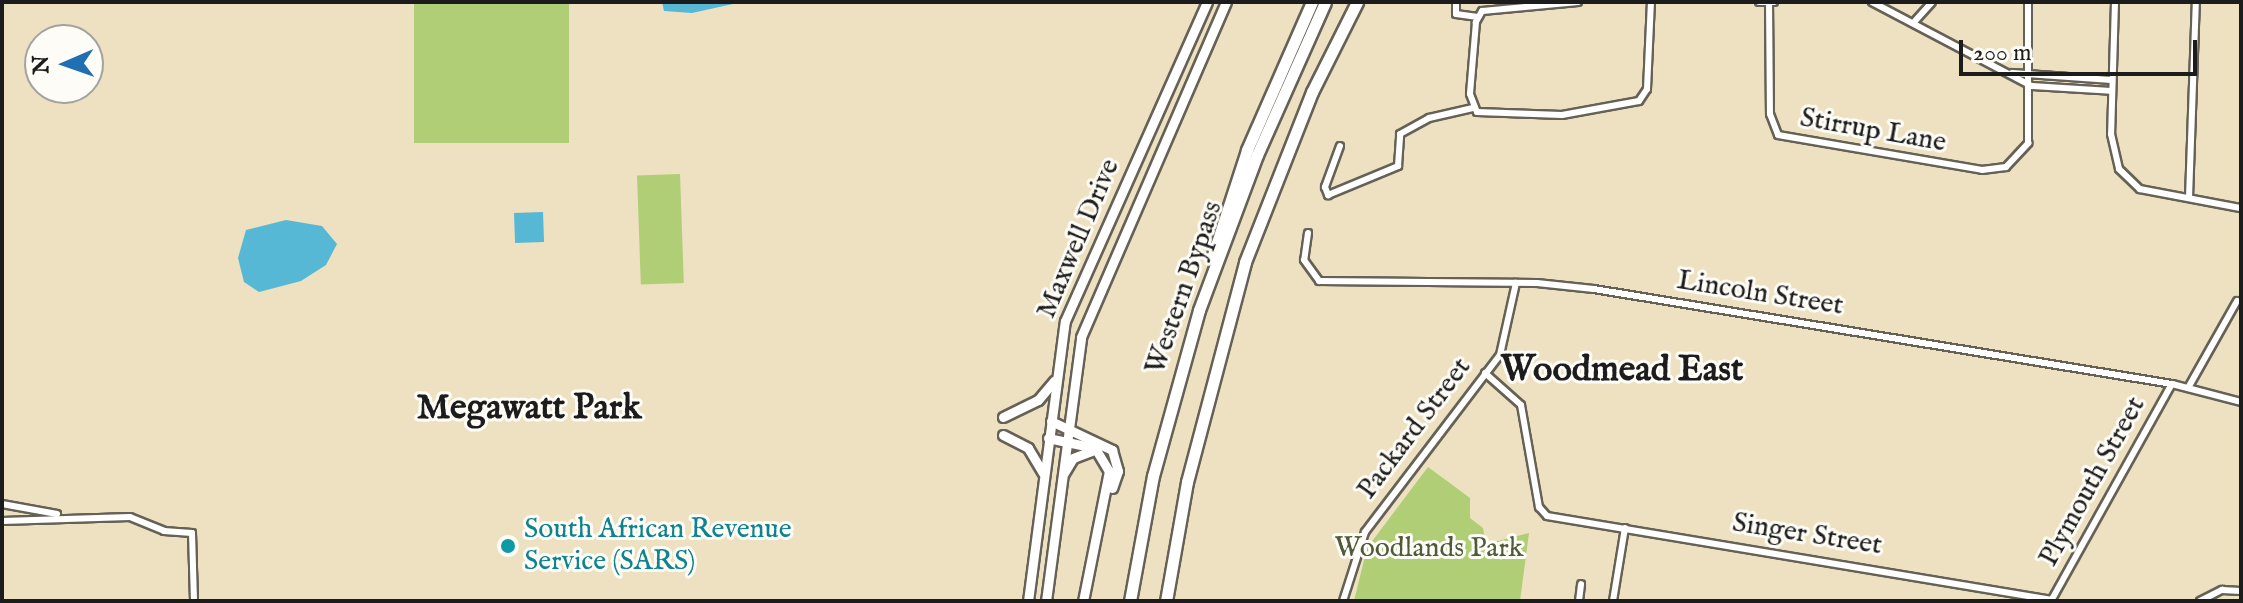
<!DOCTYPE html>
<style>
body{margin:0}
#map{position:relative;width:2243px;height:603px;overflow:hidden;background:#ede1c1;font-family:"IM FELL English",serif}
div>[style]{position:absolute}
.green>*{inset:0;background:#afce75;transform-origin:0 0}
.water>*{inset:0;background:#56b8d4;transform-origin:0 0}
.roads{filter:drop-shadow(2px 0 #656156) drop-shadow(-2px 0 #656156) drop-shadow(0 2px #656156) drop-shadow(0 -2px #656156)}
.street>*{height:6px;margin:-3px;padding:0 3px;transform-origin:3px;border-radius:3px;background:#fff}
.secondary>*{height:9px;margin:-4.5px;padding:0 4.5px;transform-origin:4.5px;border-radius:4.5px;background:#fff}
.highway>*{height:11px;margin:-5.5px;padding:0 5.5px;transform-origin:5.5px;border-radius:5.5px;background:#fff}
.dots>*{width:22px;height:22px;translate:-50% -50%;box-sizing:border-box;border:4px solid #fdfcf7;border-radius:50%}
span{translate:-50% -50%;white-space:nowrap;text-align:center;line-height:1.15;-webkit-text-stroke:6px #fdfcf7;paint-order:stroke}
.street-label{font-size:28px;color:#1c1c1c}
.culture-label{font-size:28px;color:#0d838f}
.left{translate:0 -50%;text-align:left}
.park-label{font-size:28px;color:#4f5a3b}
.district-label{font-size:36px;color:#1c1c1c;font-weight:700}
.frame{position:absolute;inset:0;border:4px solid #1c1c1c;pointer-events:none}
.north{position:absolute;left:24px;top:24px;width:80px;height:80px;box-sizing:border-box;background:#fdfcf7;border:2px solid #a3a29f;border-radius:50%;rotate:268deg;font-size:22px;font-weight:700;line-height:32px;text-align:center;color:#1c1c1c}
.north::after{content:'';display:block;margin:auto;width:28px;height:36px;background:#1f6fb2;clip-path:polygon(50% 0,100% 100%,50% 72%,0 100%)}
.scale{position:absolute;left:1959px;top:40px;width:238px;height:36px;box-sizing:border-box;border:4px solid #1c1c1c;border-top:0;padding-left:10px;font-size:24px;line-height:28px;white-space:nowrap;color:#1c1c1c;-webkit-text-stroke:6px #fdfcf7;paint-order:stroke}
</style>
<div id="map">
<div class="green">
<div style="left:414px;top:2px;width:155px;height:141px"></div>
<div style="left:680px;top:174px;width:109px;height:43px;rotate:88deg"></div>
<div style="clip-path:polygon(1428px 467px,1470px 498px,1470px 518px,1483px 528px,1486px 544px,1529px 533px,1520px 601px,1354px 601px,1367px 548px)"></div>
</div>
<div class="water">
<div style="clip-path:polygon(662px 2px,742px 2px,692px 13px,664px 11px)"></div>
<div style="left:543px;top:212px;width:30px;height:29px;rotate:88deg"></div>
<div style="clip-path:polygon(286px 220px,322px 226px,337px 244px,326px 265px,301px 281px,259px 292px,244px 282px,238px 258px,246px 230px)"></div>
</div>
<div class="roads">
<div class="street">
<div style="left:1456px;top:2px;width:12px;rotate:90deg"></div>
<div style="left:1456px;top:14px;width:22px;rotate:8deg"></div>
<div style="left:1578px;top:2px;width:96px;rotate:174.6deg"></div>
<div style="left:1482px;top:11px;width:13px;rotate:119deg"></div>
<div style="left:1476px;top:22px;width:72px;rotate:94.8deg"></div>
<div style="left:1470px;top:94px;width:19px;rotate:69deg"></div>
<div style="left:1477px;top:112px;width:85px;rotate:2deg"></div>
<div style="left:1562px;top:115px;width:78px;rotate:-10.3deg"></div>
<div style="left:1639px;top:101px;width:14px;rotate:-56deg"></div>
<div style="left:1647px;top:89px;width:87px;rotate:-87.4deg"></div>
<div style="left:1759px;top:2px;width:15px"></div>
<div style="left:1769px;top:2px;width:112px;rotate:89.5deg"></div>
<div style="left:1770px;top:114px;width:22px;rotate:69deg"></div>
<div style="left:1778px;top:135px;width:207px;rotate:9.7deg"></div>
<div style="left:1982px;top:170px;width:24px;rotate:-7deg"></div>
<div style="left:2006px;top:167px;width:33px;rotate:-47deg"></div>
<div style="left:2028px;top:143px;width:141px;rotate:-90deg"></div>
<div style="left:1872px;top:2px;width:180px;rotate:27.8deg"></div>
<div style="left:2031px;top:86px;width:81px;rotate:3.5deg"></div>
<div style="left:2115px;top:2px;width:132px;rotate:91.7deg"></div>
<div style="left:2111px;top:134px;width:36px;rotate:77deg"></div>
<div style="left:2119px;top:169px;width:29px;rotate:44deg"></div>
<div style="left:2140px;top:189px;width:103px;rotate:10.7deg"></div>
<div style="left:1915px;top:21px;width:25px;rotate:-48deg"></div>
<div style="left:2012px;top:73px;width:100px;rotate:4deg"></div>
<div style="left:1340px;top:146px;width:44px;rotate:110.1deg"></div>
<div style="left:1325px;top:187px;width:9px;rotate:69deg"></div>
<div style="left:1328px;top:195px;width:76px;rotate:-22.5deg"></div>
<div style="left:1398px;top:166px;width:32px;rotate:-86deg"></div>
<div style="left:1400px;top:134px;width:33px;rotate:-29deg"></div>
<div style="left:1429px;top:118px;width:45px;rotate:-12.8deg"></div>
<div style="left:2189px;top:198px;width:196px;rotate:-88deg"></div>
<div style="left:1308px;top:233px;width:27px;rotate:98deg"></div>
<div style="left:1304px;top:260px;width:26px;rotate:54deg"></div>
<div style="left:1319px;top:281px;width:218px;rotate:0.5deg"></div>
<div style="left:1537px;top:283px;width:57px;rotate:6deg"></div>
<div style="left:1594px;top:289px;width:586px;rotate:9.33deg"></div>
<div style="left:2172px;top:384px;width:71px;rotate:14.6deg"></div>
<div style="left:1485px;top:373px;width:48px;rotate:41.6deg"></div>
<div style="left:1521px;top:405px;width:104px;rotate:80deg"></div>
<div style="left:1539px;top:507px;width:12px;rotate:48deg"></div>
<div style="left:1547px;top:516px;width:512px;rotate:9.44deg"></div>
<div style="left:2188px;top:388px;width:100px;rotate:-60.6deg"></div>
<div style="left:2px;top:504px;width:56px;rotate:10.3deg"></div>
<div style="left:2px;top:521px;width:128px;rotate:-1.8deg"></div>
<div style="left:130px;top:517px;width:37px;rotate:22deg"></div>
<div style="left:164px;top:531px;width:28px;rotate:4deg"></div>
<div style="left:192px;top:533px;width:68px;rotate:88.3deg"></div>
<div style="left:1343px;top:601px;width:72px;rotate:-72.3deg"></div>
<div style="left:1365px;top:532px;width:223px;rotate:-52.7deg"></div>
<div style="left:1500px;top:355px;width:74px;rotate:-77.5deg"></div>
<div style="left:1579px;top:601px;width:17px;rotate:-83deg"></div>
<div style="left:1613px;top:601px;width:74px;rotate:-80.7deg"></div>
<div style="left:2051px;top:601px;width:248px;rotate:-60.9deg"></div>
<div style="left:2200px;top:601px;width:25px;rotate:-27deg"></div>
<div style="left:2222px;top:590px;width:19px;rotate:3deg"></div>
</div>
<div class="secondary">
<div style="left:1003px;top:417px;width:39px;rotate:-26deg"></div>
<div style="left:1038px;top:400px;width:25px;rotate:-50deg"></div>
<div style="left:1051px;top:421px;width:68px;rotate:25.4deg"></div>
<div style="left:1112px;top:450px;width:22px;rotate:74deg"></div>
<div style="left:1118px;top:471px;width:18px;rotate:109deg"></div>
<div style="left:1003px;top:435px;width:28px;rotate:27deg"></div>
<div style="left:1028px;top:448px;width:29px;rotate:59deg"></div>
<div style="left:1048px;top:438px;width:48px;rotate:12deg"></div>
<div style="left:1095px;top:448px;width:27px;rotate:59deg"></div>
<div style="left:1109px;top:471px;width:133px;rotate:101.3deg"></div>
<div style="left:1064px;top:473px;width:17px;rotate:-59deg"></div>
<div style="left:1073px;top:458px;width:26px;rotate:-21deg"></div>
<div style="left:1028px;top:601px;width:282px;rotate:-82.5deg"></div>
<div style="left:1065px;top:321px;width:349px;rotate:-66deg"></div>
<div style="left:1046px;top:601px;width:266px;rotate:-82.4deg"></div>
<div style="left:1081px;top:337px;width:365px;rotate:-66.6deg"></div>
</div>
<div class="highway">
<div style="left:1212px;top:258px;width:114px;rotate:-72deg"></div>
<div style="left:1247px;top:150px;width:162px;rotate:-66.3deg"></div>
<div style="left:1130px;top:601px;width:127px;rotate:-79.6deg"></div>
<div style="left:1153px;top:476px;width:172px;rotate:-74.5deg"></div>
<div style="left:1199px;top:310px;width:165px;rotate:-69.5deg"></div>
<div style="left:1257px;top:155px;width:167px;rotate:-66deg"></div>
<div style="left:1166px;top:601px;width:121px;rotate:-80deg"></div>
<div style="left:1187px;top:482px;width:228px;rotate:-75.2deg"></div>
<div style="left:1245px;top:262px;width:183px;rotate:-68.5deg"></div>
<div style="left:1312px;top:92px;width:101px;rotate:-63.4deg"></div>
</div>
</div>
<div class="dots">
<div style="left:508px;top:546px;background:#0f9aa8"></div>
</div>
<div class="street-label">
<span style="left:1873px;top:131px;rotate:10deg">Stirrup Lane</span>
<span style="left:1079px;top:239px;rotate:-67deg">Maxwell Drive</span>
<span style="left:1185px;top:288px;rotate:-71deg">Western Bypass</span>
<span style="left:1760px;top:294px;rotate:9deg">Lincoln Street</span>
<span style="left:1415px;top:429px;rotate:-53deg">Packard Street</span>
<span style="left:2093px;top:482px;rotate:-61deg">Plymouth Street</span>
<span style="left:1807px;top:535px;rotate:9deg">Singer Street</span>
</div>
<div class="culture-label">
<span class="left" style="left:524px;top:546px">South African Revenue<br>Service (SARS)</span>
</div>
<div class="park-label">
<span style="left:1429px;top:549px">Woodlands Park</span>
</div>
<div class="district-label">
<span style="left:1622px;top:371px">Woodmead East</span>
<span style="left:529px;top:409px">Megawatt Park</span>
</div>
<div class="frame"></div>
<div class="north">N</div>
<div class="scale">200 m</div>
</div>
